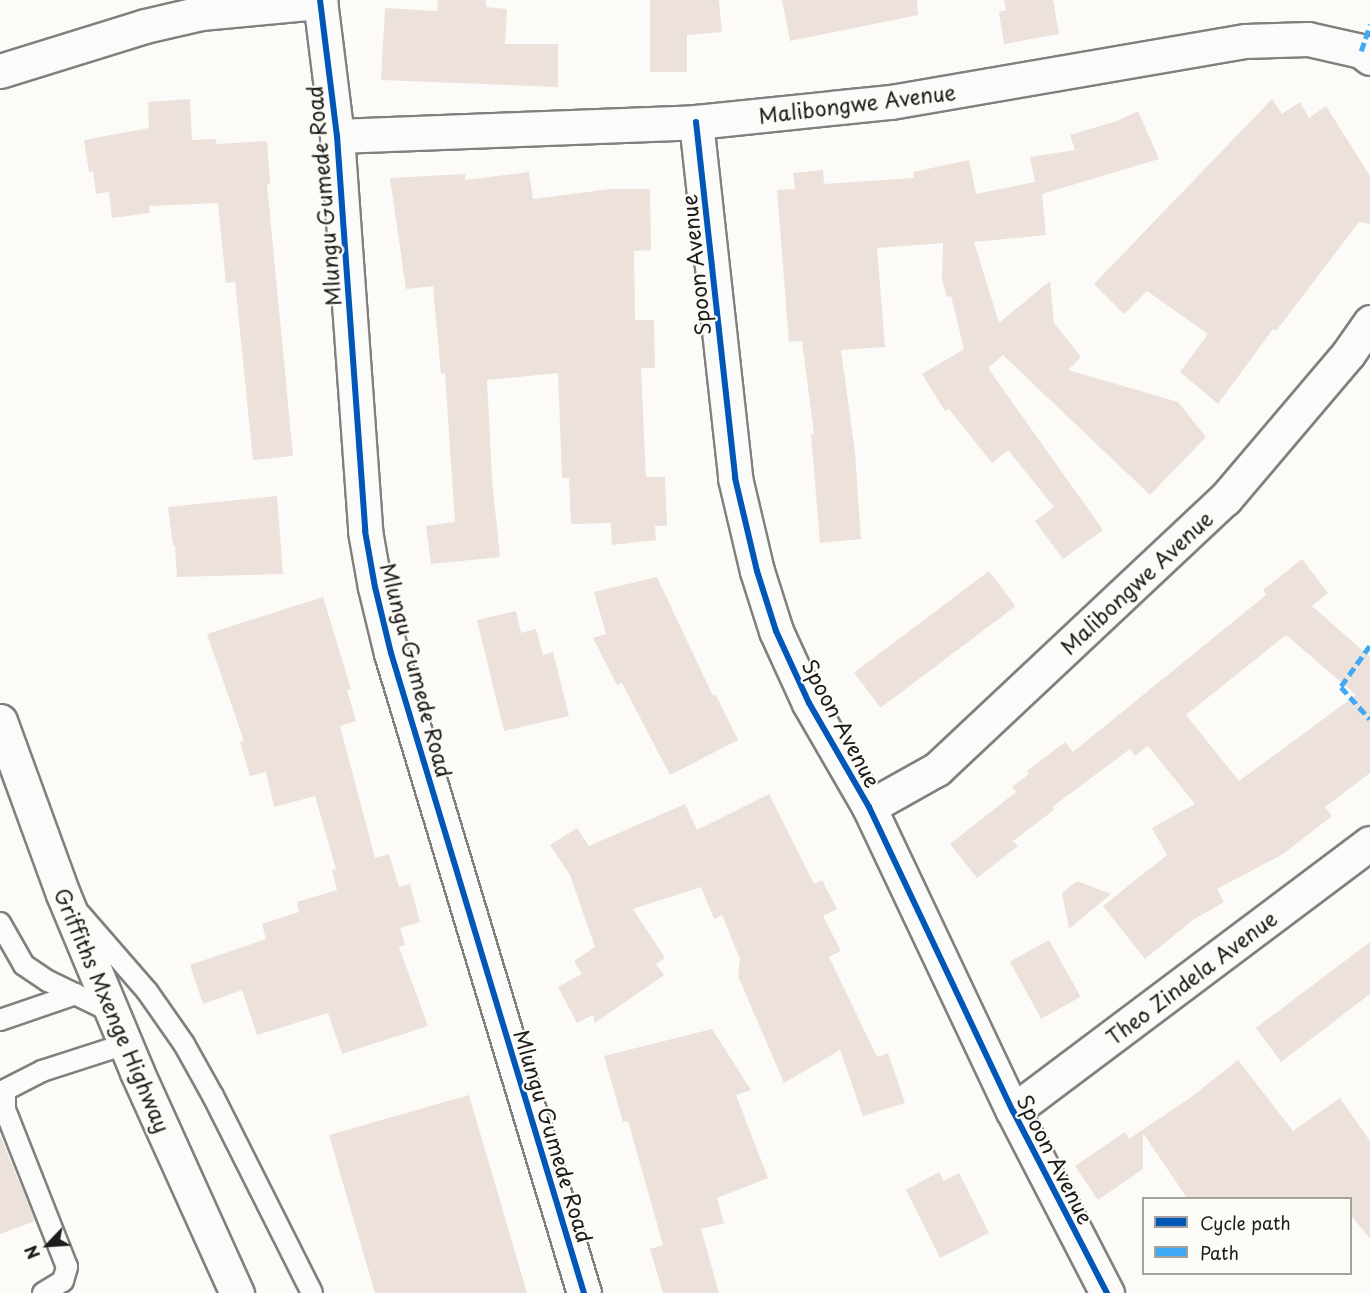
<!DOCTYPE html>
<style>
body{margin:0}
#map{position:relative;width:1370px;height:1293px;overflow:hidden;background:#fcfbf8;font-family:"Playpen Sans",sans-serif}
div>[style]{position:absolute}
.building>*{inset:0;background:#ece1db;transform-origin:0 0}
.roads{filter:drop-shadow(2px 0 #81807f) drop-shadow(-2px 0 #81807f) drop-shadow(0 2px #81807f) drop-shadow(0 -2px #81807f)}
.lane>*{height:20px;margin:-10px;padding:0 10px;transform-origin:10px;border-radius:10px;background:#fbfbf9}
.street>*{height:33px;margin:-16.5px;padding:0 16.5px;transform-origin:16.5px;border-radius:16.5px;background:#fbfbf9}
.secondary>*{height:33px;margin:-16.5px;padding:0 16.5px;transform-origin:16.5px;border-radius:16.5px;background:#fbfbf9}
.quiet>*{height:4.5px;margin-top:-2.25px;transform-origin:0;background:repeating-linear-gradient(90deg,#3fa9f5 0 9px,transparent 0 13.5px)}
.cycleway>*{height:6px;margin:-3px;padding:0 3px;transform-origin:3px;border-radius:3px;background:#0057b8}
span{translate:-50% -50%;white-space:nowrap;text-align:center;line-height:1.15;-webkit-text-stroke:4.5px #fdfcf7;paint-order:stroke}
.street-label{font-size:21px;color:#1c1c1c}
.legend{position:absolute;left:1142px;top:1197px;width:210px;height:78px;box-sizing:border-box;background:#fdfcf7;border:2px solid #a3a29f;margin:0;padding:8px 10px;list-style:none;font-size:18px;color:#1c1c1c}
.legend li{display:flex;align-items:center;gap:12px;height:30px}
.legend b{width:30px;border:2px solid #a3a29f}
.north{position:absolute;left:18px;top:1215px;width:60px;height:60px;-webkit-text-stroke:4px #fdfcf7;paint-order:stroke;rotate:245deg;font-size:16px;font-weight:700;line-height:24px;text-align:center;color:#1c1c1c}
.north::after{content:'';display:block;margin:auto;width:21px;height:27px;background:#1c1c1c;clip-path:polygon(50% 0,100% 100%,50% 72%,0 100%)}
</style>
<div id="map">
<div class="building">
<div style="clip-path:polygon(438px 0,486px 0,486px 7px,507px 9px,505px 44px,558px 44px,558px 87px,381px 80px,385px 8px,437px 11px)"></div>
<div style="clip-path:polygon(650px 0,719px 0,722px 32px,687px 35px,687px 72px,650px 72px)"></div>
<div style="clip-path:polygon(782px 0,917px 0,918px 15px,790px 41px)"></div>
<div style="clip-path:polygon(1004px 0,1053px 0,1059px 34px,1004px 44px,999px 12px,1006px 10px)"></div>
<div style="clip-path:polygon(190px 99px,192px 140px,216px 139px,216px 144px,267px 141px,270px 184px,267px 184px,293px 456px,253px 460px,235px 282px,226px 283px,218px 203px,149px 206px,150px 213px,112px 218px,109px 192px,96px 194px,93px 171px,89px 172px,84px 140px,149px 128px,148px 102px)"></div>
<div style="clip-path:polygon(1272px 99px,1282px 114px,1300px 102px,1309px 118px,1326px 106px,1370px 176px,1370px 224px,1359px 222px,1276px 331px,1273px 329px,1218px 404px,1180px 372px,1208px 334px,1147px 291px,1124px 314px,1094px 284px)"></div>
<div style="clip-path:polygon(1138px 111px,1159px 159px,1042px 194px,1046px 235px,974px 242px,999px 323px,1050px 281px,1054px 323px,1081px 357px,1068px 370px,1178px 402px,1206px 437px,1150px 495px,1003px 355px,988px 368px,1103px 530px,1063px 559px,1035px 521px,1054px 507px,1008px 450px,992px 463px,949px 409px,945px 411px,922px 374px,964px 349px,951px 296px,947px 297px,942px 280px,943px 243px,877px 248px,885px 347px,841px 350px,855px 453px,861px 539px,820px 543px,811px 434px,814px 434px,802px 341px,789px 342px,777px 190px,795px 189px,793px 173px,823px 170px,824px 184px,914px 178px,913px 172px,969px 160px,976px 194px,1035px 182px,1030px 157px,1075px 150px,1070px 135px,1117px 121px)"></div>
<div style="clip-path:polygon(529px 172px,533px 199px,611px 189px,650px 189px,651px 250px,634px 251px,635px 320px,654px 320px,655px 368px,641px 368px,646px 477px,665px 477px,667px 526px,655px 526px,656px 540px,612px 545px,611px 523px,571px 524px,569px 478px,562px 478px,558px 373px,487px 380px,492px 479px,500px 557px,431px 564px,426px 526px,455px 522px,445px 373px,441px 374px,433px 286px,406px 289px,390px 178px,465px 174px,465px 180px)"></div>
<div style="clip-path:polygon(277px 496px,283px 574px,177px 577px,175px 546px,173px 546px,168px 507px)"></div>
<div style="clip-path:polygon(evenodd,1302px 559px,1328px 593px,1312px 606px,1370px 657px,1370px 773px,1325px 807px,1332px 816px,1283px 854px,1217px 889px,1224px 902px,1193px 920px,1145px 959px,1103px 906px,1167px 855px,1152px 828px,1195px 804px,1148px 746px,1135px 756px,1130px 749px,1052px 807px,1054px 810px,1013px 841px,1018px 846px,977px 878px,950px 844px,1016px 792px,1012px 787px,1029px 774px,1027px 771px,1065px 742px,1073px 752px,1266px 595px,1263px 590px,1302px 559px,1286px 635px,1356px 695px,1239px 781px,1186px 715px,1286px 635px)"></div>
<div style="left:989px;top:571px;width:44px;height:169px;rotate:53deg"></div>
<div style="clip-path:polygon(657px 577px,713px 696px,716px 695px,738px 740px,670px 775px,622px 683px,617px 685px,593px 638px,606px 634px,594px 592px)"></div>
<div style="clip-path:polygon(323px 597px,351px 689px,347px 690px,356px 721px,340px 726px,375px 858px,389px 854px,399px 887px,410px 884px,420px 922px,400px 928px,405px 945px,399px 947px,428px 1026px,342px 1054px,328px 1013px,257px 1035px,242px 990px,203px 1004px,190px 965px,266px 939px,262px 924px,299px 912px,297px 902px,337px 890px,332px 870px,336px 869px,315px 796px,274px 807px,266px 772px,250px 776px,240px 742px,244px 741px,207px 634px)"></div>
<div style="clip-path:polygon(516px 611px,521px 633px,536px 629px,543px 655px,553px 652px,569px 716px,504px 731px,477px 620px)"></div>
<div style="clip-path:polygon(769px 794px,814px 884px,822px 880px,837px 909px,823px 916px,841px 951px,829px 957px,877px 1057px,888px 1053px,905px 1103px,863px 1116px,840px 1050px,784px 1083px,738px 976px,740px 959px,722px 915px,714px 919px,701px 887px,633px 909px,665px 958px,656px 964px,664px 975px,595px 1023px,593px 1015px,577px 1023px,558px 987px,582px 974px,574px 961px,595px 947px,570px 875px,550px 845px,577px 828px,589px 846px,685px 804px,697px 830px)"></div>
<div style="clip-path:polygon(1077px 881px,1111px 894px,1069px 929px,1062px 893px)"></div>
<div style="left:1049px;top:940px;width:65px;height:45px;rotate:61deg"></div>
<div style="clip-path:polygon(1370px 942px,1370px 994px,1281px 1062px,1256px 1028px)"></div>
<div style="clip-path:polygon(712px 1029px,751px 1090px,736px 1095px,768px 1178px,717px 1198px,724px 1223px,701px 1229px,719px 1293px,663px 1293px,650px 1249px,663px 1245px,628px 1121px,623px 1122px,604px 1056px)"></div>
<div style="clip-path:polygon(1238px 1060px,1293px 1131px,1340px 1098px,1370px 1141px,1370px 1239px,1350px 1214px,1350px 1198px,1187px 1198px,1143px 1133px,1143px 1169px,1098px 1200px,1075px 1166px,1125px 1132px,1129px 1139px,1190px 1098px)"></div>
<div style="clip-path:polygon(469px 1095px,527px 1293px,375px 1293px,329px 1135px)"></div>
<div style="clip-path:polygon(0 1135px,35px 1221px,0 1234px)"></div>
<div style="clip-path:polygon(939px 1172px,944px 1181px,959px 1173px,989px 1233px,940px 1258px,906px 1190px)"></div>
</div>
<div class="roads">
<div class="lane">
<div style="left:80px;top:914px;width:102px;rotate:49deg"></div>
<div style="left:147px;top:991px;width:65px;rotate:55.1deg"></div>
<div style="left:184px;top:1044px;width:60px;rotate:60.9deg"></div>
<div style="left:213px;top:1096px;width:220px;rotate:63.3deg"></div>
<div style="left:0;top:923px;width:48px;rotate:60.3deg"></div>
<div style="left:24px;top:965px;width:29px;rotate:34deg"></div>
<div style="left:48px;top:981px;width:71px;rotate:25.8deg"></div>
<div style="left:0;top:1020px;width:80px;rotate:-18.9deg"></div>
<div style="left:43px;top:1293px;width:23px;rotate:-31deg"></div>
<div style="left:63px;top:1281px;width:15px;rotate:-74deg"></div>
<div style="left:67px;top:1267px;width:169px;rotate:-111.5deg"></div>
<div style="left:5px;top:1110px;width:20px;rotate:-90deg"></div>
<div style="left:5px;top:1090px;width:42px;rotate:-27.2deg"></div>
<div style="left:42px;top:1071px;width:88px;rotate:-17.8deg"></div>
</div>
<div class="street">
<div style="left:320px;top:0;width:137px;rotate:82.9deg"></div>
<div style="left:337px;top:136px;width:396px;rotate:85.9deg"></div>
<div style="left:365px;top:531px;width:57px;rotate:79.9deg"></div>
<div style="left:375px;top:587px;width:68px;rotate:76.4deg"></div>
<div style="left:391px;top:653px;width:668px;rotate:73.22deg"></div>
<div style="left:0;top:71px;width:152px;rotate:-17.2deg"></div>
<div style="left:145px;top:26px;width:57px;rotate:-13.1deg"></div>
<div style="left:201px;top:13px;width:120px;rotate:-5.3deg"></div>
<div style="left:696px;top:122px;width:358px;rotate:83.7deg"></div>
<div style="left:735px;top:478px;width:96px;rotate:76.7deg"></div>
<div style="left:757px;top:571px;width:63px;rotate:72.4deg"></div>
<div style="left:776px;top:631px;width:79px;rotate:65.4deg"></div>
<div style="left:809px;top:703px;width:120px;rotate:60deg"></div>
<div style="left:869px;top:807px;width:336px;rotate:64.7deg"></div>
<div style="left:1013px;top:1111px;width:205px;rotate:62.7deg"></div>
<div style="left:337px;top:136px;width:359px;rotate:-2.2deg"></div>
<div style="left:696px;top:122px;width:196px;rotate:-5.9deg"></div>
<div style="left:891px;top:102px;width:359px;rotate:-9.8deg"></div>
<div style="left:1245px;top:41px;width:63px;rotate:-1.8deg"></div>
<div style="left:1308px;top:39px;width:54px;rotate:12.8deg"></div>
<div style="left:1361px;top:51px;width:11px;rotate:38deg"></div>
<div style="left:869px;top:807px;width:78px;rotate:-29.2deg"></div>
<div style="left:937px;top:769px;width:395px;rotate:-43.2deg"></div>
<div style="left:1225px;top:499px;width:190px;rotate:-49.7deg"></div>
<div style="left:1348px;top:354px;width:39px;rotate:-55deg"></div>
<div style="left:1013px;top:1111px;width:446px;rotate:-36.9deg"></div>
</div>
<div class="secondary">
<div style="left:0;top:721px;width:184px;rotate:70deg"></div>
<div style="left:63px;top:894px;width:193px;rotate:67.4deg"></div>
<div style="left:137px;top:1072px;width:243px;rotate:65.7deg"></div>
</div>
</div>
<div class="quiet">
<div style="left:1361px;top:51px;width:28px;rotate:-71deg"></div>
<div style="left:1370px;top:646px;width:50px;rotate:125.3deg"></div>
<div style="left:1341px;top:687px;width:43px;rotate:47.8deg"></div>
</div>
<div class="cycleway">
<div style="left:320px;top:0;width:137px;rotate:82.9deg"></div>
<div style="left:337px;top:136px;width:396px;rotate:85.9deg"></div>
<div style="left:365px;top:531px;width:57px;rotate:79.9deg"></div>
<div style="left:375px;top:587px;width:68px;rotate:76.4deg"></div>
<div style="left:391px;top:653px;width:668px;rotate:73.22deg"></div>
<div style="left:696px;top:122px;width:358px;rotate:83.7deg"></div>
<div style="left:735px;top:478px;width:96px;rotate:76.7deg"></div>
<div style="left:757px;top:571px;width:63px;rotate:72.4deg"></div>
<div style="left:776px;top:631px;width:79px;rotate:65.4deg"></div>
<div style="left:809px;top:703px;width:120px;rotate:60deg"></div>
<div style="left:869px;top:807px;width:336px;rotate:64.7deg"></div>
<div style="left:1013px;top:1111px;width:205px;rotate:62.7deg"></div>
</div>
<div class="street-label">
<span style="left:857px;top:103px;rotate:-7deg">Malibongwe Avenue</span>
<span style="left:323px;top:196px;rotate:-95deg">Mlungu Gumede Road</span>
<span style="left:695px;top:265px;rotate:-96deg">Spoon Avenue</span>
<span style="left:1136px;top:582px;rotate:-43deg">Malibongwe Avenue</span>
<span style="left:417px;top:670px;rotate:75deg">Mlungu Gumede Road</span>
<span style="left:842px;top:723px;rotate:62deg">Spoon Avenue</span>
<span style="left:1191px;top:977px;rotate:-37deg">Theo Zindela Avenue</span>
<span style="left:113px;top:1010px;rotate:67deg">Griffiths Mxenge Highway</span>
<span style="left:554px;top:1136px;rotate:73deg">Mlungu Gumede Road</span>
<span style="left:1056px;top:1159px;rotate:63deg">Spoon Avenue</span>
</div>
<ul class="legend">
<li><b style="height:8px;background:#0057b8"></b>Cycle path</li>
<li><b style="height:8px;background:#3fa9f5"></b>Path</li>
</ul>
<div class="north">N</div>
</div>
